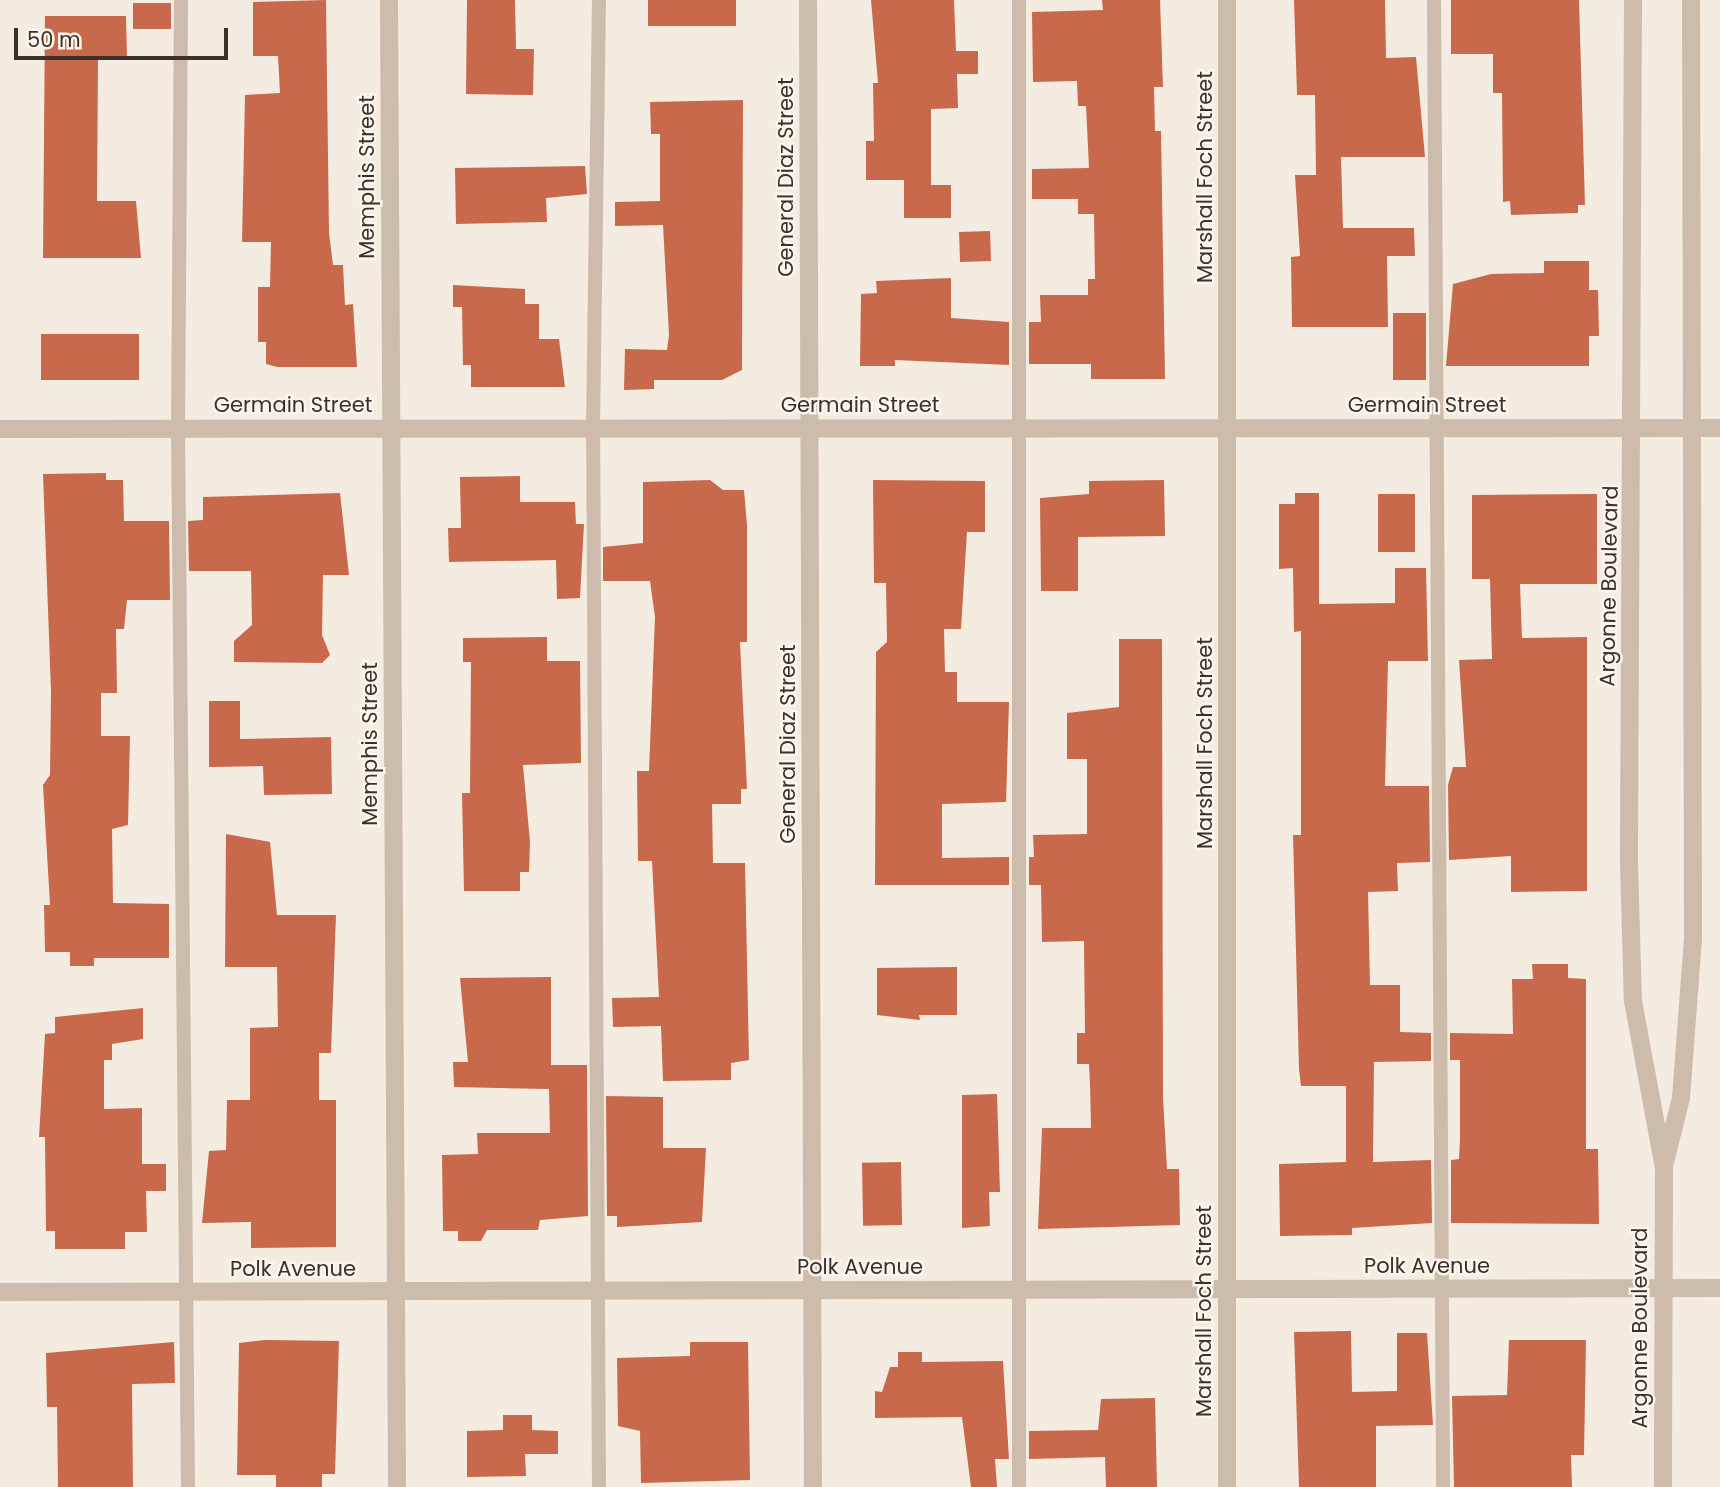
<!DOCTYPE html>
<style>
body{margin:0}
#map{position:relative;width:1720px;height:1487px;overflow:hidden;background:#f4ebe1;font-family:Poppins,sans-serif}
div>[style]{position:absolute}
.building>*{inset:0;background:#c8694b;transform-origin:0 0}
.lane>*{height:14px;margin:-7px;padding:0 7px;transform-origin:7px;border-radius:7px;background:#cdbbac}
.street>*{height:18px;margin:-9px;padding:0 9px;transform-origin:9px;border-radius:9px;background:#cdbbac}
span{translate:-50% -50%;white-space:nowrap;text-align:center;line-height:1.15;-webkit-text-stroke:5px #fbf5ee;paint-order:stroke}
.street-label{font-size:21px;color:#3b302b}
.scale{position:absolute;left:14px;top:28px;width:214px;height:32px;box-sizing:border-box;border:4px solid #3b302b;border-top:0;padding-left:9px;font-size:21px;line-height:24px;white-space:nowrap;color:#3b302b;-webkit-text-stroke:5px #fbf5ee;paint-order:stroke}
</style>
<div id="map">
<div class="building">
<div style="clip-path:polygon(326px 0,329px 233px,333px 265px,343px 265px,345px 305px,353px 304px,357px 367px,277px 367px,266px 364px,266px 342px,258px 342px,258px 287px,270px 287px,271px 242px,242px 242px,245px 95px,280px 93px,278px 56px,253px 56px,253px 2px)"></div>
<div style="clip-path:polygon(467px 0,515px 0,516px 49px,534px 49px,533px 95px,466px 94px)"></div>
<div style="left:648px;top:0;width:88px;height:26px"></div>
<div style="clip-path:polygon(871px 0,954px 0,956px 51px,978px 51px,978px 74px,957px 74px,958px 108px,931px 109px,931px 185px,951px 185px,951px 218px,904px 218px,904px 180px,866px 180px,866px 141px,874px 141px,873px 83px,878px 83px)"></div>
<div style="clip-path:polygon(1102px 0,1160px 0,1163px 87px,1154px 87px,1155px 131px,1161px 131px,1165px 379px,1091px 379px,1091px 364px,1029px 364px,1029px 322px,1041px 322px,1040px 295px,1088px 295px,1088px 279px,1095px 279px,1094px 214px,1078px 214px,1078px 199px,1032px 199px,1032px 169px,1089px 168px,1086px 106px,1078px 106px,1077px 81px,1033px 82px,1032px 12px,1103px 10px)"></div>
<div style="clip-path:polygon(1294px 0,1385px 0,1386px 58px,1416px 57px,1425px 157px,1341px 157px,1343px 228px,1414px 228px,1415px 256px,1387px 256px,1388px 327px,1292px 327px,1291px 257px,1300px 256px,1295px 175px,1316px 175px,1315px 95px,1297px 95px)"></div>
<div style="clip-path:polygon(1451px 0,1579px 0,1585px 205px,1578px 205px,1578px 213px,1511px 215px,1510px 201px,1503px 202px,1502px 93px,1493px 93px,1493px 54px,1451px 54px)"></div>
<div style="left:133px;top:3px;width:38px;height:26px"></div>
<div style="clip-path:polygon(45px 16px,126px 16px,127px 58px,98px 59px,97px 201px,136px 201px,141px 258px,43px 258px)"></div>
<div style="clip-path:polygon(743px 100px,742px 370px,722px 380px,654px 380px,654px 389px,624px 390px,625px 349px,667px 350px,669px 335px,663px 225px,615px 226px,615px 202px,660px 201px,660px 134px,651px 134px,650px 102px)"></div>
<div style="clip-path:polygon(585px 166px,587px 194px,546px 198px,547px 222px,456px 224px,455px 168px)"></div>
<div style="left:990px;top:231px;width:30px;height:31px;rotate:88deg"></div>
<div style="clip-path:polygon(1544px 261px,1589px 261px,1589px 290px,1598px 290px,1599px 336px,1589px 336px,1589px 366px,1446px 366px,1453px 284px,1491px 274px,1544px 273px)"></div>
<div style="clip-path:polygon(951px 278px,951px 318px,1009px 322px,1009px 365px,895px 360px,895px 366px,860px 366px,861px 294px,877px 293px,876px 281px)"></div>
<div style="clip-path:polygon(453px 285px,525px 289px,525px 304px,539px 304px,539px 339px,559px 339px,565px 387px,471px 387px,471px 365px,463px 365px,462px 307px,453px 307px)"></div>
<div style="left:1393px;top:313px;width:33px;height:67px"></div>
<div style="left:41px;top:334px;width:98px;height:46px"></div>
<div style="clip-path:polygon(106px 473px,106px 480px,123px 480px,124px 521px,169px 521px,170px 600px,127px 600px,124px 629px,116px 629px,117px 693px,101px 693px,101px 736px,130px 736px,128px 825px,112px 829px,113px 903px,169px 904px,169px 958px,94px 958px,94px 966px,70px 966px,70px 952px,45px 952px,44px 905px,50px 905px,43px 785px,50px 775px,51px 692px,43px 474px)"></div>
<div style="clip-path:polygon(520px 476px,520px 502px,575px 502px,576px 524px,584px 524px,580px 598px,557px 599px,556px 560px,449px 562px,448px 528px,461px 528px,460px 477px)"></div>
<div style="clip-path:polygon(710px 480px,723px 490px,744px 490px,747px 525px,747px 642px,740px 642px,747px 789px,741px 789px,741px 804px,712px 804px,713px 863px,745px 863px,749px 1060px,731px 1063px,731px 1080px,663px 1081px,661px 1026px,613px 1027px,612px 998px,659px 997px,652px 861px,638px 861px,637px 771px,649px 771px,655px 617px,650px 581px,603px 581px,603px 547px,643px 543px,643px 482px)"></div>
<div style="clip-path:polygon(873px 480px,985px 481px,985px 532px,967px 532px,961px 629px,944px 629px,945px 672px,957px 672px,957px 702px,1009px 702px,1006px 802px,942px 804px,942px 858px,1009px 857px,1009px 885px,875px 885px,876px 652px,887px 642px,886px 583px,874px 583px)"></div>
<div style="clip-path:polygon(1164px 480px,1165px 536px,1078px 537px,1078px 591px,1041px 591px,1040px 498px,1089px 494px,1089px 481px)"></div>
<div style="clip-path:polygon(340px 493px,349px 575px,323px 575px,322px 635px,330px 655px,322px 663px,234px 662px,234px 641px,252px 625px,251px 571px,189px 571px,188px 521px,203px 520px,203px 497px)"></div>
<div style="clip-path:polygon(1295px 493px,1319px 493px,1319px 604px,1395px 603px,1395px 568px,1426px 568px,1428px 661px,1388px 661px,1385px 786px,1429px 786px,1430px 862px,1397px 863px,1398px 891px,1368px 892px,1370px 985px,1400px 985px,1400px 1032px,1431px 1033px,1431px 1061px,1374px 1062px,1373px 1162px,1431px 1160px,1432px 1223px,1352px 1228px,1352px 1235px,1280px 1236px,1279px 1164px,1346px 1162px,1346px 1086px,1301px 1086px,1299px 1069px,1293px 835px,1301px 835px,1301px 631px,1294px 632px,1293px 568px,1279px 569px,1279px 504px,1295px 504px)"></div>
<div style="left:1378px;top:494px;width:37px;height:58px"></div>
<div style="clip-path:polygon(1597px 494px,1597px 584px,1520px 584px,1522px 638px,1587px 637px,1587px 891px,1511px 892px,1511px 856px,1449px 860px,1448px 785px,1453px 767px,1466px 767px,1459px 660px,1492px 659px,1490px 579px,1472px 579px,1472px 495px)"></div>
<div style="clip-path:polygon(547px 637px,547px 661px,580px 661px,581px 763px,523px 765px,530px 842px,529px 872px,520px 872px,520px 891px,464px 891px,462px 793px,470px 793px,471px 662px,463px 662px,463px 638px)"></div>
<div style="clip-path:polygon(1119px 639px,1162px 639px,1163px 1097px,1167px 1169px,1179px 1169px,1180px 1225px,1038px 1229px,1042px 1128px,1091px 1128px,1090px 1084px,1089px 1064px,1077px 1064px,1077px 1033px,1085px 1033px,1084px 941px,1042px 942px,1041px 885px,1029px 885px,1029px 857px,1034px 857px,1033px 835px,1087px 834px,1087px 759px,1067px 759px,1067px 713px,1119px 707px)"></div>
<div style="clip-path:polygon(209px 701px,240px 701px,240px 739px,331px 737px,332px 794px,264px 795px,263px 766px,209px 767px)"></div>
<div style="clip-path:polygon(226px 834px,270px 842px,277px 915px,336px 915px,331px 1053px,319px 1053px,319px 1100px,336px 1100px,336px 1247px,251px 1248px,251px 1222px,202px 1223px,209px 1151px,226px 1150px,227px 1100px,250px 1100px,250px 1028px,278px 1027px,277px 967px,225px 967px)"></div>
<div style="clip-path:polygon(1532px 964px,1568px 964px,1568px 978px,1586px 979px,1586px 1149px,1598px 1149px,1599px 1224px,1451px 1223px,1451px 1160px,1459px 1159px,1460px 1139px,1460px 1060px,1450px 1060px,1450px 1033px,1513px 1034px,1512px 979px,1533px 979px)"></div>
<div style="clip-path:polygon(957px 967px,957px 1015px,919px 1015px,920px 1020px,877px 1015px,877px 968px)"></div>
<div style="clip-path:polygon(551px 977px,551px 1065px,587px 1065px,588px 1216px,540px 1220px,538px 1230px,487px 1230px,481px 1241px,458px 1241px,458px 1231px,443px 1231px,442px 1155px,478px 1154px,477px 1133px,550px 1133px,549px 1089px,454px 1087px,453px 1062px,468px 1062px,460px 978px)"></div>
<div style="clip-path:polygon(143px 1008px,143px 1039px,112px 1044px,112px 1060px,104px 1060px,104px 1109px,142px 1108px,142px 1164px,166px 1164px,166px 1191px,146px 1191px,147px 1232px,125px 1232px,125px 1249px,55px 1249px,55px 1231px,46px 1231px,45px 1137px,39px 1137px,45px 1034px,55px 1033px,55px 1017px)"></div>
<div style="clip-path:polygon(997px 1094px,1000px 1192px,989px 1192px,990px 1226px,962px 1228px,962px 1095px)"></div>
<div style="clip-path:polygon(606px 1096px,663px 1097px,663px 1148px,706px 1148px,702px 1222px,617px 1227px,617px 1216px,607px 1216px)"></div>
<div style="left:901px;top:1162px;width:63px;height:39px;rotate:89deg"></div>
<div style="clip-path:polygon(1351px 1331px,1352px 1392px,1397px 1391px,1397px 1333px,1427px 1333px,1433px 1425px,1376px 1426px,1376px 1487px,1299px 1487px,1294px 1332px)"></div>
<div style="clip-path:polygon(265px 1340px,339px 1341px,335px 1474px,322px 1474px,322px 1487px,276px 1487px,276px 1475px,237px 1475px,239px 1343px)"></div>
<div style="clip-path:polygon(1509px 1340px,1586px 1340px,1584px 1455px,1571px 1455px,1572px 1487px,1454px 1487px,1452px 1396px,1507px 1395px)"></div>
<div style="clip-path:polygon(174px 1342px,175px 1383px,132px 1384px,133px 1487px,58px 1487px,57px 1407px,47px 1407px,46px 1353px)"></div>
<div style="clip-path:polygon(690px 1342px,748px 1342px,750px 1480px,641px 1483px,640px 1431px,618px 1426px,617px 1358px,690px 1356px)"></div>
<div style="clip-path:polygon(898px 1352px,922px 1352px,922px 1362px,1003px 1361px,1009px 1459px,995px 1459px,997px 1487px,971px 1487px,962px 1417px,875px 1418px,875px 1391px,882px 1392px,890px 1367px,898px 1367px)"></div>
<div style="clip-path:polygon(1155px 1398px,1157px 1487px,1106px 1487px,1105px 1457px,1029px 1459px,1029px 1431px,1098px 1430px,1101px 1399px)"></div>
<div style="clip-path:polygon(503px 1415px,532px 1415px,532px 1430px,558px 1431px,558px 1454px,525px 1454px,526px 1476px,467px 1477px,467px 1431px,503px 1430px)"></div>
</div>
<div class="lane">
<div style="left:181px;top:0;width:428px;rotate:90.4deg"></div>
<div style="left:178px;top:428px;width:1059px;rotate:89.46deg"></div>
<div style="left:1434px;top:0;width:1487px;rotate:89.65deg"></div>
<div style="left:599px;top:1487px;width:1059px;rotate:-90.32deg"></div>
<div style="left:593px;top:428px;width:428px;rotate:-89.2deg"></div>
<div style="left:1019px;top:1487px;width:1487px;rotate:-90deg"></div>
</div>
<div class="street">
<div style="left:389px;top:0;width:1487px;rotate:89.69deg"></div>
<div style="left:808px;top:0;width:1487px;rotate:89.81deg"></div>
<div style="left:1633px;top:0;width:862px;rotate:90.27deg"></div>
<div style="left:1629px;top:862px;width:139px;rotate:88.4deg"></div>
<div style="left:1633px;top:1001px;width:171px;rotate:79.5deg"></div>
<div style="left:1664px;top:1169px;width:318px;rotate:90.2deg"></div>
<div style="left:0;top:429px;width:1720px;rotate:-0.03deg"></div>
<div style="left:1665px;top:1162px;width:66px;rotate:-76deg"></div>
<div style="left:1681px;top:1098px;width:161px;rotate:-85.7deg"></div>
<div style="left:1693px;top:937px;width:937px;rotate:-90.12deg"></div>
<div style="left:0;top:1292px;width:1720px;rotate:-0.13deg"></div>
<div style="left:1227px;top:1487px;width:1487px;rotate:-90deg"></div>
</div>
<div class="street-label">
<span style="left:367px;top:177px;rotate:-90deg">Memphis Street</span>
<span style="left:786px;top:177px;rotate:-90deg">General Diaz Street</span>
<span style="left:1205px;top:177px;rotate:-90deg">Marshall Foch Street</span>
<span style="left:293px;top:405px">Germain Street</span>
<span style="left:860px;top:405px">Germain Street</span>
<span style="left:1427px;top:405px">Germain Street</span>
<span style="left:1609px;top:586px;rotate:-89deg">Argonne Boulevard</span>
<span style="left:1205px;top:743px;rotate:-90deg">Marshall Foch Street</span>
<span style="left:370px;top:744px;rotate:-90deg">Memphis Street</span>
<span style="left:788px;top:744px;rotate:-90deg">General Diaz Street</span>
<span style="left:1427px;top:1266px">Polk Avenue</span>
<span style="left:860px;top:1267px">Polk Avenue</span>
<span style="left:293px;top:1269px">Polk Avenue</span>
<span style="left:1204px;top:1311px;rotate:-90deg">Marshall Foch Street</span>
<span style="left:1640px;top:1328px;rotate:-90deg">Argonne Boulevard</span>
</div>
<div class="scale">50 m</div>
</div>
